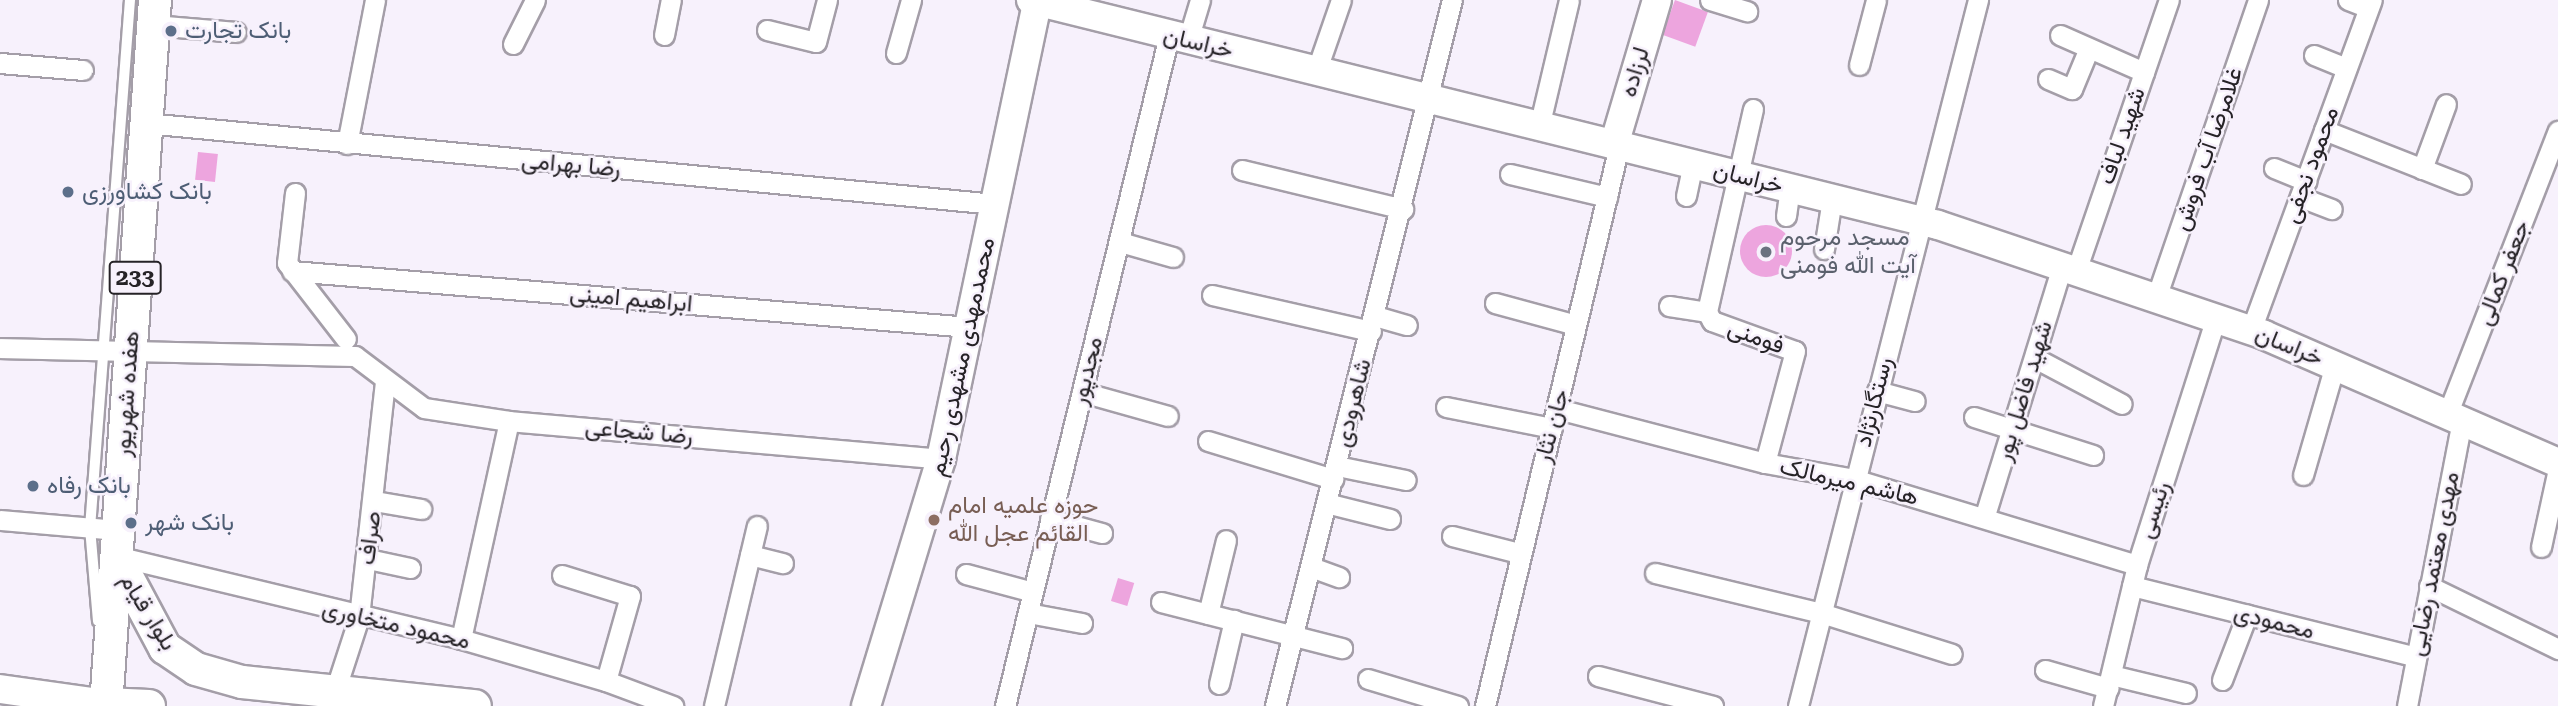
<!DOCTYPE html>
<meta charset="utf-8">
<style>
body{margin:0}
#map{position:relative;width:2558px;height:706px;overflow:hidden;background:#f7f1fc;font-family:"Roboto Serif",Vazirmatn,serif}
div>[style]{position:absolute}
.building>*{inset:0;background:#eda5de;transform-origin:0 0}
.round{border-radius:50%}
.roads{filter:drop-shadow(2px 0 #a49ea8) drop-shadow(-2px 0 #a49ea8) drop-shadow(0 2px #a49ea8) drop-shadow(0 -2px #a49ea8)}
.lane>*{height:10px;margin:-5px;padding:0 5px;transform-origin:5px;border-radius:5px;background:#fff}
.street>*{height:19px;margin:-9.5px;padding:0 9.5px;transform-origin:9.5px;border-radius:9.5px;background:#fff}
.secondary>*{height:28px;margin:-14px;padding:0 14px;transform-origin:14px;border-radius:14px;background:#fff}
.primary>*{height:32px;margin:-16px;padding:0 16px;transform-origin:16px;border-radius:16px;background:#fff}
.dots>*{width:19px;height:19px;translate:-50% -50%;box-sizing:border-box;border:4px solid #f7f1fc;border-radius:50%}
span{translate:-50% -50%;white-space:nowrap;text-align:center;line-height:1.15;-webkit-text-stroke:5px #f7f1fc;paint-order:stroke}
.shield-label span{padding:2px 5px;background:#f7f1fc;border:2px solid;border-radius:5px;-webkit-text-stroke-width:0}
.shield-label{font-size:23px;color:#262327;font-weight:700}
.service-label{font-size:24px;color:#4e5e75}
.left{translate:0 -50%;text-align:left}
.street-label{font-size:24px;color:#262327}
.worship-label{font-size:24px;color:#5b616d}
.education-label{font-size:24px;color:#785e54}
</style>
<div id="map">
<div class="building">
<div style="left:1675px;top:0;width:35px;height:37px;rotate:20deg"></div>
<div style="left:198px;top:152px;width:20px;height:28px;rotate:6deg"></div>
<div class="round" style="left:1740px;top:225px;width:52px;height:52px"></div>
<div style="left:1118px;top:578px;width:17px;height:24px;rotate:17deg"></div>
</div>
<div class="roads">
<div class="lane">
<div style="left:98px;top:621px;width:93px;rotate:-94.9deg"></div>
<div style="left:90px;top:528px;width:530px;rotate:-85.67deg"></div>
</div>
<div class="street">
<div style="left:1710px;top:0;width:39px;rotate:17deg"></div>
<div style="left:2348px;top:0;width:22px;rotate:21deg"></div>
<div style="left:154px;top:25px;width:82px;rotate:4.9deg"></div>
<div style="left:767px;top:30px;width:50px;rotate:13.8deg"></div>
<div style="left:816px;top:42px;width:43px;rotate:-75.3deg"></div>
<div style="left:664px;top:35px;width:36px;rotate:-79deg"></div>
<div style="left:2060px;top:35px;width:92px;rotate:23.8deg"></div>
<div style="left:1188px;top:40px;width:42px;rotate:-73.3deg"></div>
<div style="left:513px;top:44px;width:49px;rotate:-63.4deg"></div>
<div style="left:896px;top:53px;width:55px;rotate:-74.2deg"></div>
<div style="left:2314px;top:55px;width:35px;rotate:22deg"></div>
<div style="left:0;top:63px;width:83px;rotate:4.8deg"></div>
<div style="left:1859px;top:65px;width:67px;rotate:-75.3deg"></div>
<div style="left:1316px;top:72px;width:76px;rotate:-70.9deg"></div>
<div style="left:2048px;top:79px;width:26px;rotate:23deg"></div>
<div style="left:2072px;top:89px;width:44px;rotate:-67.5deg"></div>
<div style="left:1753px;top:109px;width:208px;rotate:102.8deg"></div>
<div style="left:1707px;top:312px;width:10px;rotate:61deg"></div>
<div style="left:1712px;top:321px;width:88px;rotate:19.9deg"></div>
<div style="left:1795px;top:351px;width:116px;rotate:105deg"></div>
<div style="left:146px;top:123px;width:853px;rotate:5.45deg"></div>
<div style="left:1539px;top:127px;width:130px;rotate:-76.7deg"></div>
<div style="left:2324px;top:130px;width:147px;rotate:21.5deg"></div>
<div style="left:347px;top:144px;width:147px;rotate:-79deg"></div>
<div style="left:2274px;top:168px;width:35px;rotate:22deg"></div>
<div style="left:2422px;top:169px;width:69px;rotate:-69.7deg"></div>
<div style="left:1242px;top:170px;width:166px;rotate:13.6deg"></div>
<div style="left:1510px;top:174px;width:100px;rotate:13.3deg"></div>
<div style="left:295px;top:193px;width:70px;rotate:96.5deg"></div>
<div style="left:287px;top:263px;width:96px;rotate:52.2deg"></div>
<div style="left:1686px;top:196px;width:33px;rotate:-78deg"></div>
<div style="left:2300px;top:197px;width:34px;rotate:21deg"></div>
<div style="left:1786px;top:216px;width:28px;rotate:-82deg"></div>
<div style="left:1120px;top:242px;width:55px;rotate:15.8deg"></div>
<div style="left:1824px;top:249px;width:51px;rotate:-80.9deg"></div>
<div style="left:292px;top:271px;width:679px;rotate:4.73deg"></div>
<div style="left:2076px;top:271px;width:287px;rotate:-71.1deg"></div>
<div style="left:1212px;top:295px;width:163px;rotate:12.8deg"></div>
<div style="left:2156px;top:298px;width:315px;rotate:-71.1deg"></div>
<div style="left:1495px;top:303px;width:84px;rotate:15.2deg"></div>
<div style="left:1669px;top:306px;width:38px;rotate:9deg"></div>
<div style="left:1375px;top:316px;width:33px;rotate:16deg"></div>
<div style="left:2251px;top:330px;width:351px;rotate:-69.9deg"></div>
<div style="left:0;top:348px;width:355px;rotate:1.3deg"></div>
<div style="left:355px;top:356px;width:86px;rotate:37deg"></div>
<div style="left:424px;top:408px;width:86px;rotate:8.7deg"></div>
<div style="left:509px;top:421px;width:434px;rotate:5deg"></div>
<div style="left:2035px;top:358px;width:98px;rotate:27.9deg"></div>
<div style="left:1877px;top:391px;width:39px;rotate:15deg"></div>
<div style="left:1082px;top:392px;width:89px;rotate:15.6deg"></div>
<div style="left:1446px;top:407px;width:108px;rotate:11.2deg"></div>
<div style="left:1558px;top:409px;width:214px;rotate:14.6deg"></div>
<div style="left:1765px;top:463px;width:90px;rotate:10.2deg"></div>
<div style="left:1854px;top:479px;width:296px;rotate:16.9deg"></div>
<div style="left:2447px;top:415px;width:305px;rotate:-68.7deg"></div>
<div style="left:1974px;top:417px;width:125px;rotate:17.7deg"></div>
<div style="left:1208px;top:441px;width:131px;rotate:16.9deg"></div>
<div style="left:1337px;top:466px;width:70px;rotate:11.5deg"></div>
<div style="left:2303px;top:475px;width:115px;rotate:-73.8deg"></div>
<div style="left:374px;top:501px;width:48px;rotate:9.7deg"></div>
<div style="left:1326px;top:503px;width:66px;rotate:14deg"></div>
<div style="left:1985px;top:515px;width:261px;rotate:-72.8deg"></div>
<div style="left:1050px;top:519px;width:54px;rotate:15.1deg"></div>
<div style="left:0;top:520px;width:117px;rotate:4.9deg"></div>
<div style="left:1452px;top:536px;width:69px;rotate:14.2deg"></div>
<div style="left:2541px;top:547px;width:80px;rotate:-77.7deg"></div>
<div style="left:750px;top:555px;width:34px;rotate:14deg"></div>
<div style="left:116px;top:556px;width:355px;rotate:13.5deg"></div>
<div style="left:461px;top:639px;width:151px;rotate:16.2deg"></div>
<div style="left:606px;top:681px;width:72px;rotate:20.5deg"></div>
<div style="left:368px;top:559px;width:43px;rotate:12.1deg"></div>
<div style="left:1311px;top:567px;width:30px;rotate:20deg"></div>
<div style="left:1655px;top:573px;width:168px;rotate:13.5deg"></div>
<div style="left:1818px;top:612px;width:140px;rotate:17.4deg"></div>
<div style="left:966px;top:574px;width:69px;rotate:15deg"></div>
<div style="left:562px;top:575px;width:71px;rotate:17.2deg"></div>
<div style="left:630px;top:596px;width:88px;rotate:105.8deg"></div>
<div style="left:2132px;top:586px;width:293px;rotate:14deg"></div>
<div style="left:2429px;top:586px;width:144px;rotate:26deg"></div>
<div style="left:1161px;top:602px;width:187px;rotate:14.3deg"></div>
<div style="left:1028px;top:613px;width:55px;rotate:10.5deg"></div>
<div style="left:1208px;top:614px;width:76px;rotate:-76.3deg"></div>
<div style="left:461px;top:639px;width:223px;rotate:-77.6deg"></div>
<div style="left:2045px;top:670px;width:66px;rotate:15.9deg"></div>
<div style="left:2111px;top:675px;width:77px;rotate:13.5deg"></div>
<div style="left:1598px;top:676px;width:119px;rotate:14.6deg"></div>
<div style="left:1368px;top:679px;width:94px;rotate:16.7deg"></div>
<div style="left:2222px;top:680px;width:70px;rotate:-69deg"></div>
<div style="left:1219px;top:684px;width:66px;rotate:-76.8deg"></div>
<div style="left:335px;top:691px;width:78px;rotate:-72deg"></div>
<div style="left:359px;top:617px;width:237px;rotate:-83.7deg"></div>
<div style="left:714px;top:706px;width:185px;rotate:-76.6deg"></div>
<div style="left:1005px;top:706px;width:690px;rotate:-76.25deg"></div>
<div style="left:1275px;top:706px;width:728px;rotate:-75.93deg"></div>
<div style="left:1485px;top:706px;width:576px;rotate:-76.54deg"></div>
<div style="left:1798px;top:706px;width:729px;rotate:-75.7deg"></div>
<div style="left:2103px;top:706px;width:145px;rotate:-76.4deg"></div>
<div style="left:2137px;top:565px;width:260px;rotate:-72.3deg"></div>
<div style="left:2407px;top:706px;width:290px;rotate:-79.1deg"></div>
</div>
<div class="secondary">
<div style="left:1031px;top:0;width:934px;rotate:13.93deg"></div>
<div style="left:1938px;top:225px;width:344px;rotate:18.6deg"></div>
<div style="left:2264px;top:335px;width:321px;rotate:23.5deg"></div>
<div style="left:1614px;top:145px;width:151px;rotate:-73.5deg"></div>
<div style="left:0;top:689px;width:106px;rotate:8.1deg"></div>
<div style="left:866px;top:706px;width:258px;rotate:-73.1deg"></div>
<div style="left:941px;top:459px;width:466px;rotate:-78.1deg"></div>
</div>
<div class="primary">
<div style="left:118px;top:560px;width:100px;rotate:61.9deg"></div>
<div style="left:165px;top:648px;width:37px;rotate:34deg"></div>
<div style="left:196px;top:669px;width:48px;rotate:15.8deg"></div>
<div style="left:242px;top:682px;width:234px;rotate:5.9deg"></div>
<div style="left:105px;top:704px;width:44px;rotate:2.6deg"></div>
<div style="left:106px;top:706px;width:708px;rotate:-86.03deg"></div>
</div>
</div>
<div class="dots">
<div style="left:171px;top:31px;background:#5c6f8a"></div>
<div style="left:68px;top:192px;background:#5c6f8a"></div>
<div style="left:1766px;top:252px;background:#6b7280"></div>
<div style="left:33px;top:486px;background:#5c6f8a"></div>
<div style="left:934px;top:520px;background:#8d6e63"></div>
<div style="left:131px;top:523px;background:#5c6f8a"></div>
</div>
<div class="shield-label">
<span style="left:135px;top:278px">233</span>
</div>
<div class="service-label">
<span class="left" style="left:185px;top:31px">بانک تجارت</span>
<span class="left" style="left:82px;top:192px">بانک کشاورزی</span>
<span class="left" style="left:47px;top:486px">بانک رفاه</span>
<span class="left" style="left:145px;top:523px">بانک شهر</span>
</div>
<div class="street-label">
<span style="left:1198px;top:43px;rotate:13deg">خراسان</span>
<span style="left:1635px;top:72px;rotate:-73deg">لرزاده</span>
<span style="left:2122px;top:136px;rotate:-71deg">شهید لباف</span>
<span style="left:2208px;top:149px;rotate:-71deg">غلامرضا آب فروش</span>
<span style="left:571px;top:165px;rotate:5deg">رضا بهرامی</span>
<span style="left:2311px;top:165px;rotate:-70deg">محمود نجفی</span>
<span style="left:1748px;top:178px;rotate:14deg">خراسان</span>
<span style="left:2503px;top:273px;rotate:-69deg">جعفر کمالی</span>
<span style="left:631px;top:299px;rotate:5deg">ابراهیم امینی</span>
<span style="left:1756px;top:337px;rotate:20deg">فومنی</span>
<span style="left:2289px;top:346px;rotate:22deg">خراسان</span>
<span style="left:962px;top:357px;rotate:-78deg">محمدمهدی مشهدی رحیم</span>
<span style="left:1087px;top:371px;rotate:-76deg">مجدپور</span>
<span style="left:2024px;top:391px;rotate:-73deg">شهید فاضل پور</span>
<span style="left:127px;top:394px;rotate:-86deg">هفده شهریور</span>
<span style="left:1874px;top:402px;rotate:-76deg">رستگارنژاد</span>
<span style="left:1353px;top:403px;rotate:-76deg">شاهرودی</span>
<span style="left:1552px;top:426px;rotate:-75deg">جان نثار</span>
<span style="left:639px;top:432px;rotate:5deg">رضا شجاعی</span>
<span style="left:1849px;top:482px;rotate:13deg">هاشم میرمالک</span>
<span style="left:2154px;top:510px;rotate:-72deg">رئیسی</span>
<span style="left:370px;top:538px;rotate:-83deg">صراف</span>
<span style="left:2434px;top:564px;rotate:-79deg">مهدی معتمد رضایی</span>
<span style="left:148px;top:612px;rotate:58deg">بلوار قیام</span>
<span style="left:2274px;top:622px;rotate:14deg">محمودی</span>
<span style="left:396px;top:625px;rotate:13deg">محمود متخاوری</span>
</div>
<div class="worship-label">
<span class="left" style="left:1780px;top:252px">مسجد مرحوم<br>آیت الله فومنی</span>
</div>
<div class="education-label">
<span class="left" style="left:948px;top:520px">حوزه علمیه امام<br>القائم عجل الله</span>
</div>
</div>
